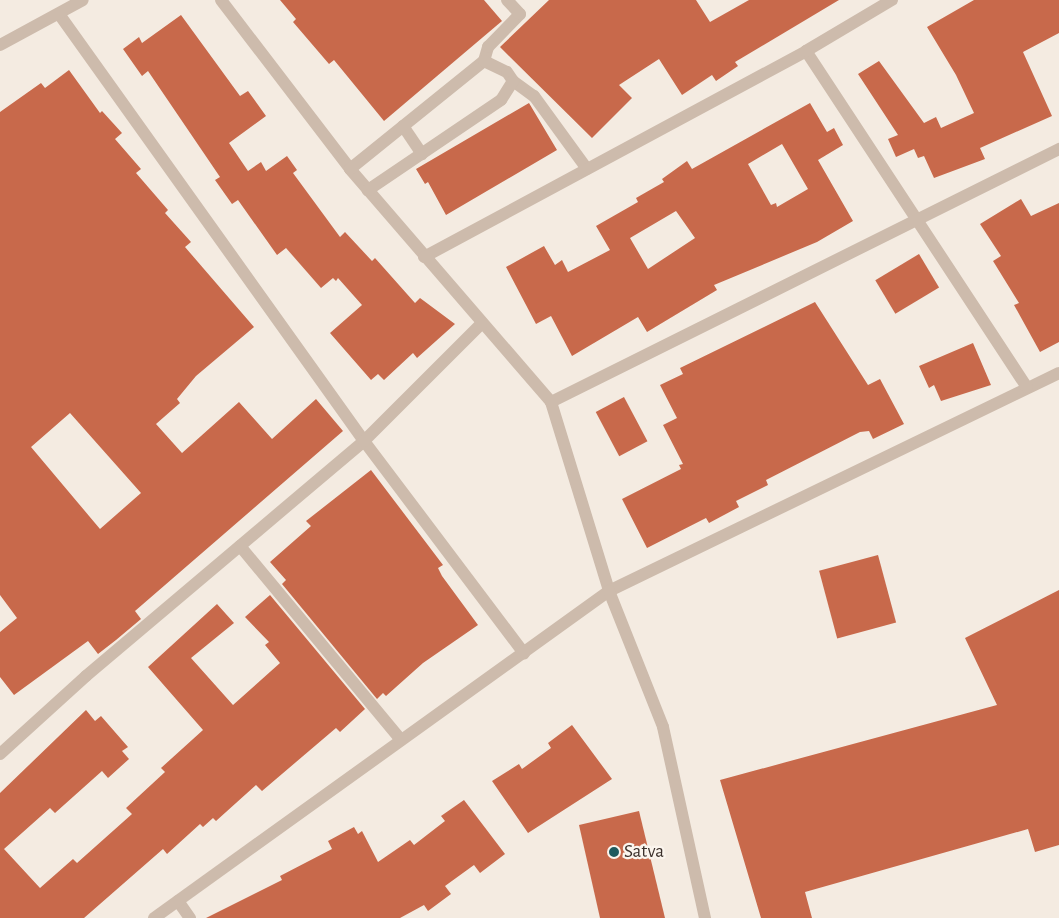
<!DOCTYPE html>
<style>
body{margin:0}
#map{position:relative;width:1059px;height:918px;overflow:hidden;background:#f4ebe1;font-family:"Alegreya Sans",sans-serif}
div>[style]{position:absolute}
.building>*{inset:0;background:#c8694b;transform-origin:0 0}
.minor>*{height:12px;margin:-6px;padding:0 6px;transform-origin:6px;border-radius:6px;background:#cdbbac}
.dots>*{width:14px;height:14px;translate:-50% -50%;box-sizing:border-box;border:2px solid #fbf5ee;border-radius:50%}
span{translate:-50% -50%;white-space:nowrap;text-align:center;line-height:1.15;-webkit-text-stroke:4.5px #fbf5ee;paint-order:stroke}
.poi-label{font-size:19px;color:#3b302b}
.left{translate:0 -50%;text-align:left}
</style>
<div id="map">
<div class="building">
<div style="clip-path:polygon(280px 0,484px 0,502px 21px,384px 121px,334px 60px,329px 64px,293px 22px,296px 19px)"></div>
<div style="clip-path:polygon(549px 0,696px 0,710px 22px,749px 0,839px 0,735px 62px,738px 66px,716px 81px,712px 75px,682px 95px,659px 59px,619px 85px,632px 98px,592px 138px,500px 47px)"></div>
<div style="clip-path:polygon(974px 0,1059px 0,1059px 33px,1023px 52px,1052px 116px,980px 148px,985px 159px,934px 178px,924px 156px,918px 158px,914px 149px,896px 157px,888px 139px,898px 135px,858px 74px,879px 61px,924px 123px,936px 117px,941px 128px,974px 113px,956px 75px,927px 27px)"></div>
<div style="clip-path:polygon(181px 15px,240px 96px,248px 91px,266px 116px,229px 143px,248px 171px,261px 162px,266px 171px,287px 156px,297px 170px,293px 173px,340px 237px,345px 232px,372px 261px,375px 258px,415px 303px,420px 298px,455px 324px,417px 358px,413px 353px,384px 380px,378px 374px,371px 380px,330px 333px,362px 305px,338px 278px,336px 281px,333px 278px,321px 288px,286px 248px,277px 255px,238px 200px,232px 204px,215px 180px,220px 177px,148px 71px,142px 76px,123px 49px,139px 37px,142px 43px)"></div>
<div style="clip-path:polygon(evenodd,69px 70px,100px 113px,102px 111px,122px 133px,115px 139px,141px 169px,136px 173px,168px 210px,165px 213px,191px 242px,185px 247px,254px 327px,196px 376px,177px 399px,180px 403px,156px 424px,182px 453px,239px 402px,272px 439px,316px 399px,343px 431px,135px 611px,141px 619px,116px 640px,98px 654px,88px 641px,14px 695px,0 677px,0 632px,17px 618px,0 595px,0 112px,41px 83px,45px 88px,69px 70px,70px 413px,141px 493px,100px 529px,31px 447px,70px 413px)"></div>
<div style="clip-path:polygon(529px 103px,557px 150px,446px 215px,428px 182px,425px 184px,416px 169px)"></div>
<div style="clip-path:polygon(evenodd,810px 103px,827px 132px,834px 128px,843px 145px,818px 160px,853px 221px,817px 242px,714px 285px,717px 290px,647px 332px,638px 317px,572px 356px,551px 316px,536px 324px,506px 267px,544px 246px,555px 265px,562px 260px,568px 272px,610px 250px,596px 226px,638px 202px,636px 198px,664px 182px,662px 179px,687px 161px,692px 169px,810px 103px,782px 144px,808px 189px,777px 207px,776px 203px,771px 205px,748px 164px,782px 144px,810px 103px,676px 211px,695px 238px,648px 269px,630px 238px,676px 211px)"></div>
<div style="clip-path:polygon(1021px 199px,1031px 216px,1059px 203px,1059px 342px,1040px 352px,1014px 305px,1019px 303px,993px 261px,1001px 256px,980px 224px)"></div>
<div style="left:919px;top:254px;width:39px;height:51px;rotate:59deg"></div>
<div style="clip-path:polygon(815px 302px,868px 385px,880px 379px,904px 424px,873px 439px,869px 431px,860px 432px,766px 480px,768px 485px,736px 501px,739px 507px,709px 523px,706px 518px,647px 548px,622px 499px,681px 469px,679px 465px,683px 464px,663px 425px,677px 418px,660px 385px,683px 374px,680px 368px)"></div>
<div style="clip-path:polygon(973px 343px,991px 385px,941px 401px,934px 385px,929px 388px,919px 366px)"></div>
<div style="left:624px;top:397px;width:50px;height:32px;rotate:62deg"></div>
<div style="clip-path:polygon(371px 470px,443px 565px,438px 568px,442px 576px,478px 625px,423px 663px,386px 696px,383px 693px,377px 699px,282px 584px,286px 580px,270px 562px,311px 526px,306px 521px)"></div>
<div style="left:878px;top:555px;width:70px;height:61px;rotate:75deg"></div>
<div style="clip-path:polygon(1059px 590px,1059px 845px,1035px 852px,1028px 829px,805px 892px,812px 918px,761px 918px,720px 780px,997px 705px,965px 638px)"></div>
<div style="clip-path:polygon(270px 595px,365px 709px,340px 732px,336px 728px,262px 791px,256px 785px,216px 821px,213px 818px,203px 827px,200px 824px,167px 854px,163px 849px,84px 918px,0 918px,0 793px,86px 710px,95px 721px,101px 716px,128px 747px,122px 751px,129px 759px,108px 778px,102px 771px,55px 813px,50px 808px,4px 849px,40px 888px,73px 859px,77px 863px,132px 814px,126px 808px,165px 772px,161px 768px,203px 730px,148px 667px,217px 604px,234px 623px,191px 658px,233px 705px,280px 663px,265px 645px,269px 642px,245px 617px)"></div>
<div style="clip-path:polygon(572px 725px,612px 779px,528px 833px,492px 781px,519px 764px,522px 769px,551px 748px,548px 743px)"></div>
<div style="clip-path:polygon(464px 800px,505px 854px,480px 873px,474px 865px,445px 886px,451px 894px,428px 911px,424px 905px,400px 918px,206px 918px,282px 880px,280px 876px,332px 849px,328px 841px,354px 827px,358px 834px,362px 831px,378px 862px,410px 840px,414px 845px,445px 821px,441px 816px)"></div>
<div style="clip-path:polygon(639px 811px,665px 918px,600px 918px,579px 825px)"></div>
</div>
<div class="minor">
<div style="left:221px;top:0;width:213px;rotate:52.6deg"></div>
<div style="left:350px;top:169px;width:308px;rotate:49.2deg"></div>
<div style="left:551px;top:402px;width:198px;rotate:72.9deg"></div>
<div style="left:609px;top:591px;width:500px;rotate:-25.85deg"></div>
<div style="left:59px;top:14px;width:525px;rotate:54.46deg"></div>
<div style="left:364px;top:441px;width:266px;rotate:53deg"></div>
<div style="left:0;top:45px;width:94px;rotate:-28.5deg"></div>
<div style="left:806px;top:51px;width:402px;rotate:56.7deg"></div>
<div style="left:484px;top:61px;width:15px;rotate:-74deg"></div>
<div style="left:488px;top:47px;width:46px;rotate:-45.9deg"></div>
<div style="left:520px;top:14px;width:19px;rotate:-133deg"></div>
<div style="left:513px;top:81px;width:26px;rotate:36deg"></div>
<div style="left:534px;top:96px;width:90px;rotate:54deg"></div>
<div style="left:403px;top:126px;width:34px;rotate:56deg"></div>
<div style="left:350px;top:169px;width:172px;rotate:-38.9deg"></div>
<div style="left:484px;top:61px;width:25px;rotate:26deg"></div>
<div style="left:507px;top:72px;width:11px;rotate:56deg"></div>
<div style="left:513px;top:81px;width:22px;rotate:122deg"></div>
<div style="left:501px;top:100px;width:161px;rotate:145.9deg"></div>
<div style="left:424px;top:257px;width:434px;rotate:-28.3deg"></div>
<div style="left:806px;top:51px;width:100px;rotate:-30.7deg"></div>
<div style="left:551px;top:402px;width:568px;rotate:-26.47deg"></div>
<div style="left:240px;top:546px;width:252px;rotate:50.3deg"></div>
<div style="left:0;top:754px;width:116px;rotate:-42.2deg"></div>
<div style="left:86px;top:676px;width:364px;rotate:-40.2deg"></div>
<div style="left:364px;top:441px;width:167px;rotate:-45deg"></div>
<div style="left:178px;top:901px;width:21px;rotate:55deg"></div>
<div style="left:154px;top:918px;width:560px;rotate:-35.7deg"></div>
<div style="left:609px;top:591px;width:146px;rotate:68.3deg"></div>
<div style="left:663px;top:727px;width:196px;rotate:77.6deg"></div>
</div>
<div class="dots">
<div style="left:614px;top:852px;background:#1f5a5e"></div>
</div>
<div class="poi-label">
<span class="left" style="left:624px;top:852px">Satva</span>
</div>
</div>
